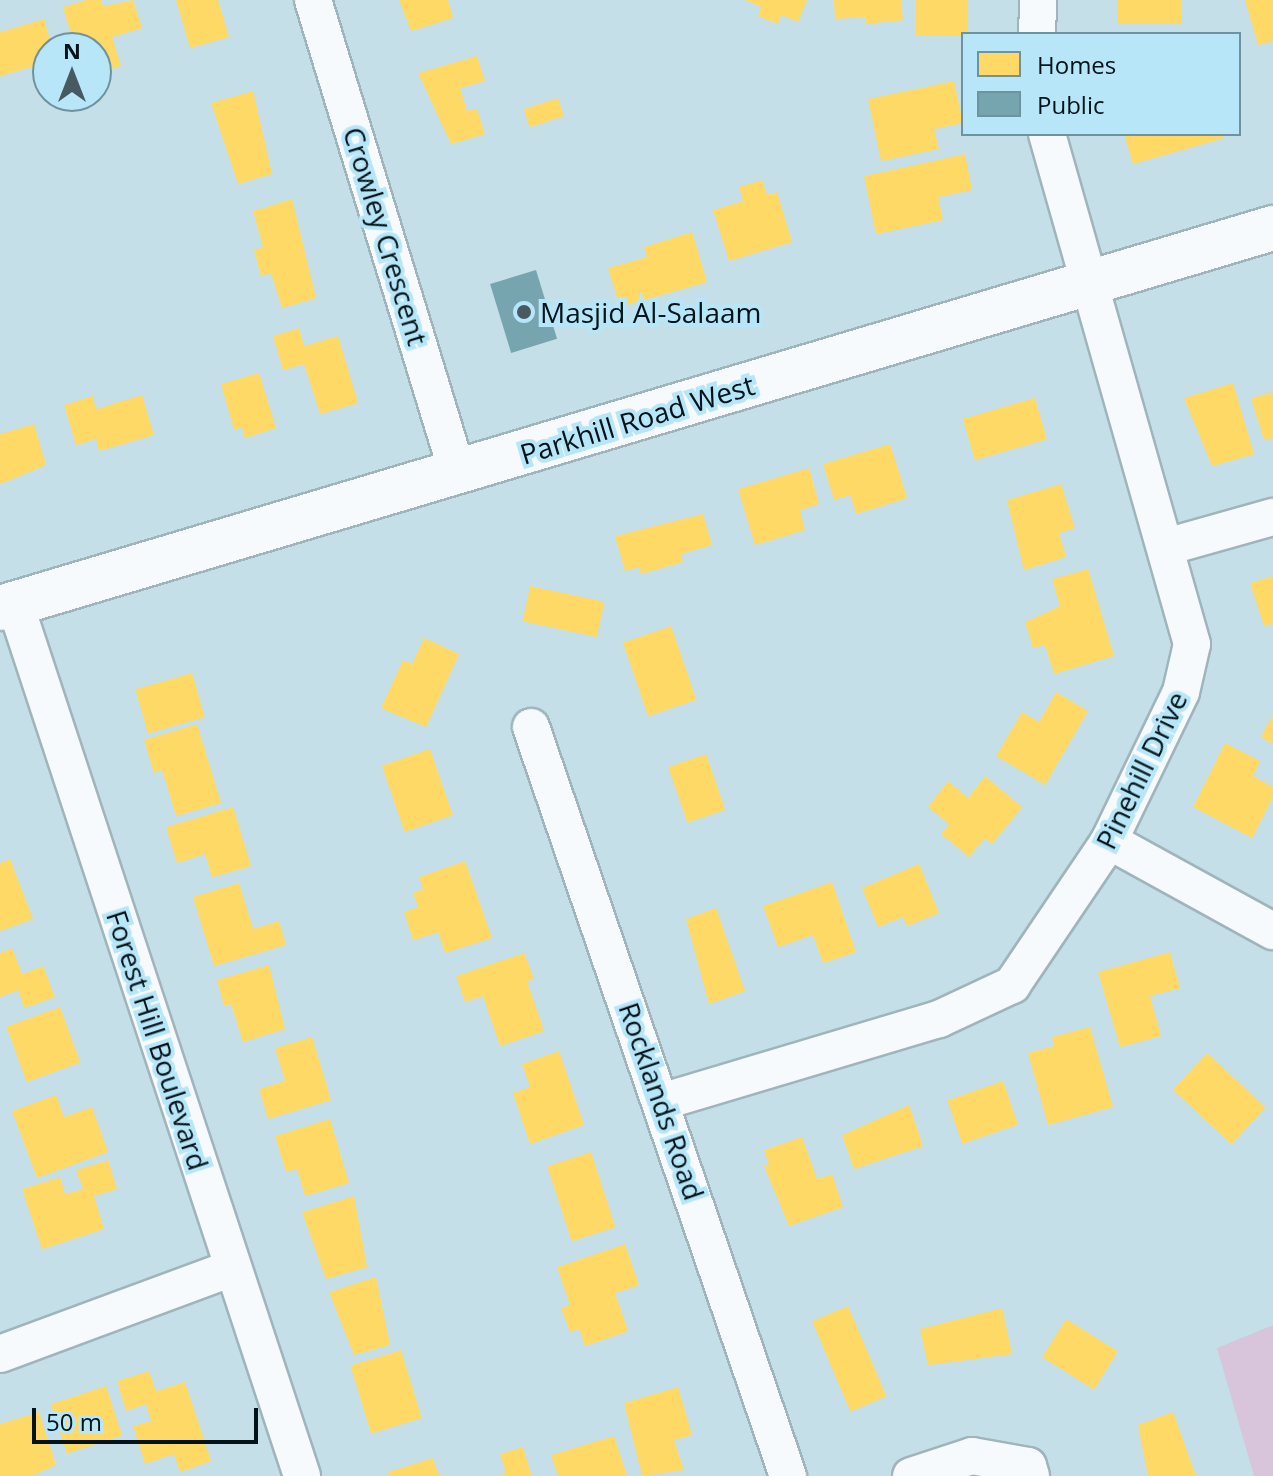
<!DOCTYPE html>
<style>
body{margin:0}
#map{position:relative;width:1273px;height:1476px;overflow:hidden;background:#c5dfe8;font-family:"Open Sans",sans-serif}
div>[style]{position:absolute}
.green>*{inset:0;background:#d8c4db}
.homes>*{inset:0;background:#ffd966;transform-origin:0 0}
.public>*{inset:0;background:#76a5af;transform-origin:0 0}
.roads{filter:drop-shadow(2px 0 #9fb4bb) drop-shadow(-2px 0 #9fb4bb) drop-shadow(0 2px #9fb4bb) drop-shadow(0 -2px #9fb4bb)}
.minor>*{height:36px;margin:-18px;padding:0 18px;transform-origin:18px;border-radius:18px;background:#f6fafc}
.major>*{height:44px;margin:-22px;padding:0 22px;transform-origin:22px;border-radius:22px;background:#f6fafc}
.dots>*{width:22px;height:22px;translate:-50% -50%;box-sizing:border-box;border:4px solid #b6e6f7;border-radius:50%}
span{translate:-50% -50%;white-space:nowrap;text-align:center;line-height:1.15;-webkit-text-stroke:8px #b6e6f7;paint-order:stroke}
.street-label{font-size:28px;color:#031319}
.poi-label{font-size:28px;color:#031319}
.left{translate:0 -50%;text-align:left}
.legend{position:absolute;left:961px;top:32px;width:280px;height:104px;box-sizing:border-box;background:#b6e6f7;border:2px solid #6e929e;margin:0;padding:10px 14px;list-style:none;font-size:24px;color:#031319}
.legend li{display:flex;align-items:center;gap:16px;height:40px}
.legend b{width:40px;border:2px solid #6e929e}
.north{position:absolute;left:32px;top:32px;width:80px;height:80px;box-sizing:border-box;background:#b6e6f7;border:2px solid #6e929e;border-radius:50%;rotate:0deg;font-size:22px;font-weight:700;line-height:32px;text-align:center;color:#031319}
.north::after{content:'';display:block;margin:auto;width:28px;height:36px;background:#475a61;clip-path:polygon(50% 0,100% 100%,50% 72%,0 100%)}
.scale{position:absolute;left:32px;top:1408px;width:226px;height:36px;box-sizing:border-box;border:4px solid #031319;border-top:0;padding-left:10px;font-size:24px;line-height:28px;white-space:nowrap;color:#031319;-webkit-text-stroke:6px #b6e6f7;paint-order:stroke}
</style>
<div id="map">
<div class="green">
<div style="clip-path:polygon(1273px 1325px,1273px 1476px,1254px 1476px,1217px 1348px)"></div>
</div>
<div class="homes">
<div style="clip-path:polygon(86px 0,101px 0,103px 6px,133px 0,142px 28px,112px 37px,121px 66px,96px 74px,96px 48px,75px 48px,63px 7px)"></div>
<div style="clip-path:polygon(176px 0,218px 0,229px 37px,190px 48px)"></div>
<div style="clip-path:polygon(399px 0,448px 0,453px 18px,411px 31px)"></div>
<div style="clip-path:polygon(745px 0,807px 0,798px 22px,781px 15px,778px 24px,758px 16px,761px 7px)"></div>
<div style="clip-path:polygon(834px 0,901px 0,903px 20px,866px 24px,866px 17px,835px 19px)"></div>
<div style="left:916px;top:0;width:51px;height:36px"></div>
<div style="left:1118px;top:0;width:63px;height:24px"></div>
<div style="clip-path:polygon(1245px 0,1273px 0,1273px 41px,1258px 45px)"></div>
<div style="clip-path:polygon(44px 19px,52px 48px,48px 48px,48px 62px,0 76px,0 32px)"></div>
<div style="clip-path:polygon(477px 56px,485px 81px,460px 88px,467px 111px,477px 109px,485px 134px,451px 144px,418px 73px)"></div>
<div style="clip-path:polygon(954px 81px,963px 123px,934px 129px,939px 149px,881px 161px,868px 99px)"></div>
<div style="clip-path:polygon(253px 91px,272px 174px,238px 184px,211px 103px)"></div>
<div style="left:558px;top:98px;width:19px;height:36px;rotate:72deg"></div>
<div style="clip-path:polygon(1124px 134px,1223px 134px,1224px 138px,1133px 164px)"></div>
<div style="clip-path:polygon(965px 154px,972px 190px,938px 197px,943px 220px,876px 234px,864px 176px)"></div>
<div style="clip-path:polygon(762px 180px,767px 195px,777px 192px,792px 242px,729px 261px,713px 210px,743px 201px,739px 187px)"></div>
<div style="clip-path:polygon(292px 199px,316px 298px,282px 308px,271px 273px,261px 276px,254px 250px,263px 247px,253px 211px)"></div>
<div style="clip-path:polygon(692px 232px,707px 282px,620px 307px,608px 268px,647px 257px,644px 247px)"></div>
<div style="clip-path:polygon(299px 328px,304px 346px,338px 336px,358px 403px,320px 414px,304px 364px,283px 370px,273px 336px)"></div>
<div style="clip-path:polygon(259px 373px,276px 428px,245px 438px,242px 427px,234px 430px,221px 384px)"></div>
<div style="clip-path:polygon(1233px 383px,1254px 454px,1212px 466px,1184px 398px)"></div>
<div style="clip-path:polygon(1273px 392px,1273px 438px,1264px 440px,1251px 398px)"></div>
<div style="clip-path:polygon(142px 395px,154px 435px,99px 451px,96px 439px,76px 445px,64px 405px,93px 396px,96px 409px)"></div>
<div style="left:1035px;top:398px;width:43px;height:75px;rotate:74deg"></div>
<div style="clip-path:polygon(34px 424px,46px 465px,0 484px,0 434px)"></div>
<div style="clip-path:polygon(890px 444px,907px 498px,856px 514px,850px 495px,834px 500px,823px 464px)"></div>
<div style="clip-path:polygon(809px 468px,819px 504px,800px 510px,805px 530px,755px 545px,738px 489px)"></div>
<div style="clip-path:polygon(1061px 484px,1075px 528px,1059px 533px,1066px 557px,1024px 570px,1007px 500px)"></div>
<div style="clip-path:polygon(703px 514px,712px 545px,681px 554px,683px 562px,641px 574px,639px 567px,625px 571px,615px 536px)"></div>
<div style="clip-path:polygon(1088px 569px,1114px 656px,1054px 674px,1045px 645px,1033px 648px,1025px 622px,1060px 606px,1052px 579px)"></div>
<div style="clip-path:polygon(1273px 576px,1273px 624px,1264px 626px,1250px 583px)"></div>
<div style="left:530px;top:586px;width:76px;height:36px;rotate:12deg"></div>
<div style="left:671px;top:626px;width:78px;height:51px;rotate:71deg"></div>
<div style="clip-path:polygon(424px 638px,459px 654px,426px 727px,381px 708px,403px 660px,412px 664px)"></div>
<div style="left:192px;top:673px;width:46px;height:59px;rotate:74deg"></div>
<div style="clip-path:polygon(1056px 692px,1088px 711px,1045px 785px,996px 756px,1022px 712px,1039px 722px)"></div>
<div style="clip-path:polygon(1273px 714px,1273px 744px,1261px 737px)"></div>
<div style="clip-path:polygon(197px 724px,221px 803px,176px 816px,162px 770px,154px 773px,144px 740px)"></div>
<div style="clip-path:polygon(1225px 743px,1260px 761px,1253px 776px,1273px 787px,1273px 797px,1252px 838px,1193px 807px)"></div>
<div style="left:430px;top:749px;width:70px;height:51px;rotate:71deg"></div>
<div style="left:706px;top:754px;width:59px;height:40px;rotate:71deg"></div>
<div style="clip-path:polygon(985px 776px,1022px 807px,992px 844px,985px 838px,969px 857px,941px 834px,949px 824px,928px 807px,948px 781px,968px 798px)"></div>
<div style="clip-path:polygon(233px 807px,251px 866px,212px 877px,205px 854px,177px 863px,166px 827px)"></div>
<div style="clip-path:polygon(10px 859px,33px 919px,0 931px,0 863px)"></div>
<div style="clip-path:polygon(465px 861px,492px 938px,445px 953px,438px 932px,413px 940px,404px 912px,418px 907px,413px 893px,423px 889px,419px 877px)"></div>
<div style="clip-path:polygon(919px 864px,939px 913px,907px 926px,903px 917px,878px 927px,862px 888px)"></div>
<div style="clip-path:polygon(832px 882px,856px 952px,823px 963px,813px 935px,778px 947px,763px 906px)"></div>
<div style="clip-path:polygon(239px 883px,253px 929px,279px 921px,286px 945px,214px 966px,193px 897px)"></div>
<div style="clip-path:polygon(716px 908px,745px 991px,709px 1004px,686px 919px)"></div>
<div style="clip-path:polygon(12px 948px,22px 974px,43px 966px,55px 997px,24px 1008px,18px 990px,0 997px,0 953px)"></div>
<div style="clip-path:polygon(1170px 952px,1180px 988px,1150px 996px,1161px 1036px,1120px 1047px,1098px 972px)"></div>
<div style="clip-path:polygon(524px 953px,534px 979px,527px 981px,544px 1031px,500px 1046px,483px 996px,465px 1002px,456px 976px)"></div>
<div style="clip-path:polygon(269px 965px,285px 1029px,243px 1042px,231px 1004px,224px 1006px,217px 980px)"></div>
<div style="left:60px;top:1007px;width:59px;height:57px;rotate:70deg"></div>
<div style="clip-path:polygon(1090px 1027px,1113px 1107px,1048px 1125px,1028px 1053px,1054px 1046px,1052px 1037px)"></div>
<div style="clip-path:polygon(312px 1037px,331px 1100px,268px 1119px,259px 1089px,285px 1081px,275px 1048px)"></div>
<div style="clip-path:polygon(559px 1051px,584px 1125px,530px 1144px,513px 1093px,530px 1087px,522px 1064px)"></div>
<div style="left:1207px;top:1053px;width:80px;height:50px;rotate:43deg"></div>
<div style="left:1003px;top:1081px;width:46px;height:59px;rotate:71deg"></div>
<div style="clip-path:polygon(56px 1095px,64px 1117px,92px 1107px,108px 1152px,37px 1178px,12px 1111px)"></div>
<div style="clip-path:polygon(909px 1105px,923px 1146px,854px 1169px,842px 1135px)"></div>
<div style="clip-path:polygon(330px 1119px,349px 1183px,305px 1196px,297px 1169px,286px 1172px,275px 1136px)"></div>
<div style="clip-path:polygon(802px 1137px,817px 1179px,832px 1174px,843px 1207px,789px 1226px,764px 1166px,769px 1164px,764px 1150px)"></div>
<div style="left:591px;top:1152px;width:79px;height:46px;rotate:72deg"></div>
<div style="clip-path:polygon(108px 1160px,117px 1189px,94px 1196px,104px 1229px,42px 1249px,22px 1189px,60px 1177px,65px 1194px,83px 1189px,76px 1170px)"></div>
<div style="clip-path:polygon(354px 1196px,367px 1267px,326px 1279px,302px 1212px)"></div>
<div style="clip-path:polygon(625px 1244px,639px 1285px,615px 1293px,628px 1331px,585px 1346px,579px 1329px,570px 1332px,561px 1308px,570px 1305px,557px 1267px)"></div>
<div style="clip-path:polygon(376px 1277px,390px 1345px,354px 1355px,329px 1292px)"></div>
<div style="left:848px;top:1306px;width:98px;height:39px;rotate:67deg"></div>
<div style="clip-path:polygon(1002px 1308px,1012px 1354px,928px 1365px,920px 1329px)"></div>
<div style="left:1066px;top:1319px;width:61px;height:45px;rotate:32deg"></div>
<div style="left:401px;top:1350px;width:71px;height:53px;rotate:73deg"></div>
<div style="clip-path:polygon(149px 1371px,156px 1391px,185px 1382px,211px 1461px,180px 1472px,174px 1454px,145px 1464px,133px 1426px,151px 1421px,146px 1404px,126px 1411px,117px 1381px)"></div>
<div style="left:106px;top:1386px;width:52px;height:58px;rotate:72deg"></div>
<div style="clip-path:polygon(678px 1387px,692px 1435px,674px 1440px,684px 1470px,642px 1476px,624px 1403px)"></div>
<div style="clip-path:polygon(39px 1412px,56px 1465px,31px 1476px,0 1476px,0 1424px)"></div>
<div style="clip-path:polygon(1173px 1412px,1196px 1476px,1148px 1476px,1138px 1425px)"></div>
<div style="clip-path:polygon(614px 1436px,627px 1476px,558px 1476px,551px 1455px)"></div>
<div style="clip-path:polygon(523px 1447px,531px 1474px,537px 1476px,497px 1476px,506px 1473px,500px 1454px)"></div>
<div style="clip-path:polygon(433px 1458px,438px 1474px,447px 1476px,389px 1476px,388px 1472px)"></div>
</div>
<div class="public">
<div style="left:536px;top:270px;width:72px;height:48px;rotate:73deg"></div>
</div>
<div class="roads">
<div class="minor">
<div style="left:313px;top:0;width:495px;rotate:73deg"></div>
<div style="left:1037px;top:34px;width:34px;rotate:-88deg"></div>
<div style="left:1166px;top:547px;width:111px;rotate:-15.7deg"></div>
<div style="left:15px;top:604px;width:918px;rotate:71.78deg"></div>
<div style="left:531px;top:727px;width:792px;rotate:71.06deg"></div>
<div style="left:1109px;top:841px;width:187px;rotate:28.8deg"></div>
<div style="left:664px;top:1101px;width:287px;rotate:-16.6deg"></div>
<div style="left:939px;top:1019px;width:81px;rotate:-25deg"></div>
<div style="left:1012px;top:985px;width:174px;rotate:-56deg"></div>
<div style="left:1109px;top:841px;width:165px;rotate:-64.2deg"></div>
<div style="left:1181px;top:692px;width:49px;rotate:-77.1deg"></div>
<div style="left:1192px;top:644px;width:530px;rotate:-105.87deg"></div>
<div style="left:0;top:1354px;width:247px;rotate:-20.3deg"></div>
<div style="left:911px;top:1476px;width:64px;rotate:-18.2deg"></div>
<div style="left:972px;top:1456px;width:57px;rotate:10.1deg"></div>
<div style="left:1028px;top:1466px;width:10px;rotate:73deg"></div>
</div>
<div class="major">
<div style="left:0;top:608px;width:1329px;rotate:-16.62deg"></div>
</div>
</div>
<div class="dots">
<div style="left:524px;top:312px;background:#475a61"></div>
</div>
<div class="street-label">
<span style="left:386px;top:236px;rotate:73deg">Crowley Crescent</span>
<span style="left:637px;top:419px;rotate:-17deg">Parkhill Road West</span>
<span style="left:1141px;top:770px;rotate:-64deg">Pinehill Drive</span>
<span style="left:158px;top:1040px;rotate:72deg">Forest Hill Boulevard</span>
<span style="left:662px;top:1101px;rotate:71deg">Rocklands Road</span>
</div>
<div class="poi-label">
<span class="left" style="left:540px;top:312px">Masjid Al-Salaam</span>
</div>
<ul class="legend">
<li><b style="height:22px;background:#ffd966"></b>Homes</li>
<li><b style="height:22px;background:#76a5af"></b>Public</li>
</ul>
<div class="north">N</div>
<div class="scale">50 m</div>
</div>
